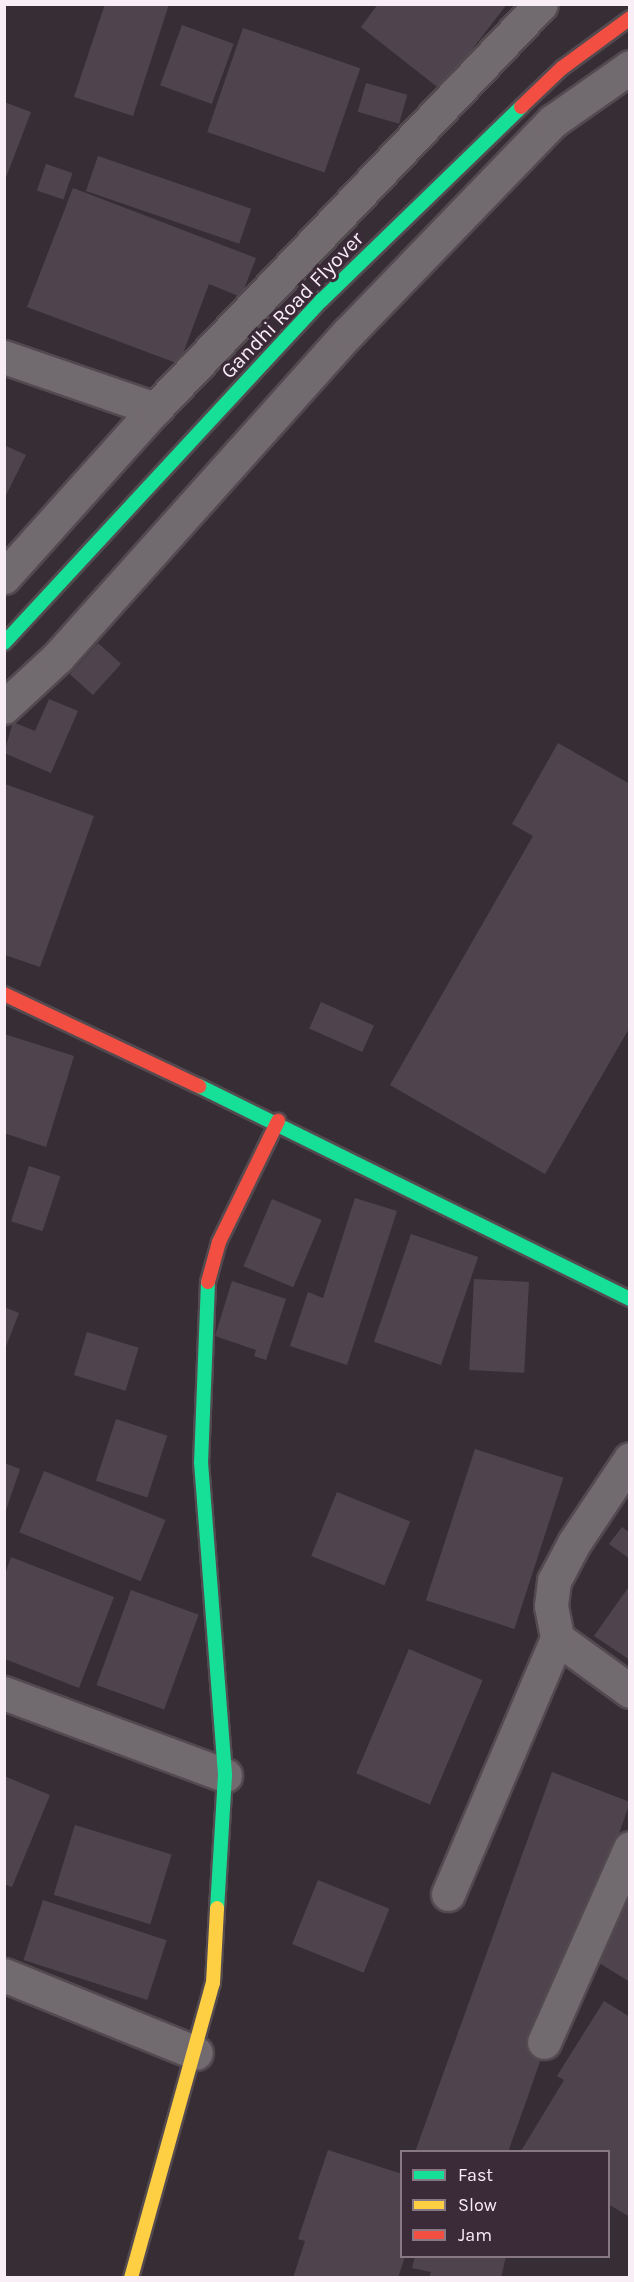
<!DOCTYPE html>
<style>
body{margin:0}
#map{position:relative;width:634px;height:2282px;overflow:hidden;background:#372e35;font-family:Karla,sans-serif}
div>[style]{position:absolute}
.building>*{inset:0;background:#4f444d;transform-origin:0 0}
.roads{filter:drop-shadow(2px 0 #534a50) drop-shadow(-2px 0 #534a50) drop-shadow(0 2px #534a50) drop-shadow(0 -2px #534a50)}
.street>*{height:33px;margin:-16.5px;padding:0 16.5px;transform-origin:16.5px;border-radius:16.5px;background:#716a6f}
.fast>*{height:14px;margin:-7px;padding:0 7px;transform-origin:7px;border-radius:7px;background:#16e098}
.slow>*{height:14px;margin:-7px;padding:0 7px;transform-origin:7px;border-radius:7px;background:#ffcf43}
.jam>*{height:14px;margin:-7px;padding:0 7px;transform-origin:7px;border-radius:7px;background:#f24e42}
span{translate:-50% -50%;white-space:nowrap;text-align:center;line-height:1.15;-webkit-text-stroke:6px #3b2a37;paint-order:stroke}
.street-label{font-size:21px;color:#f9edf6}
.frame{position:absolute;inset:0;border:6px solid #f9edf6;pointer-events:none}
.legend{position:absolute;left:400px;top:2150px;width:210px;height:108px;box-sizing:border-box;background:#3b2a37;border:2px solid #877883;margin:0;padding:8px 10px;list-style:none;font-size:18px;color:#f9edf6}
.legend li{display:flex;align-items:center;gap:12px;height:30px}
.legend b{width:30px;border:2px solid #877883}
</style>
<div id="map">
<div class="building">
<div style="clip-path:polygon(105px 4px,169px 4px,133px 116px,74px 97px)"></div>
<div style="clip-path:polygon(378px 4px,507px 4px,441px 90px,361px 27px)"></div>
<div style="left:182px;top:25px;width:55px;height:64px;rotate:20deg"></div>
<div style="left:243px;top:28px;width:124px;height:110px;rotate:19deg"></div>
<div style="left:366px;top:83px;width:43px;height:30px;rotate:16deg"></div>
<div style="clip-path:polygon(4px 102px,31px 112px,5px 180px,4px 180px)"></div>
<div style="left:98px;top:156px;width:162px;height:37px;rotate:19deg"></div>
<div style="left:46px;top:164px;width:28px;height:28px;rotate:19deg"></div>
<div style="clip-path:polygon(73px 188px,256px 258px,241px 297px,209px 284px,179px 364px,27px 307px)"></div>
<div style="clip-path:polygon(4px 445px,26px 455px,4px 499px)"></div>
<div style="left:98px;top:643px;width:31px;height:42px;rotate:42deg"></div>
<div style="clip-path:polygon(49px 699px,78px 711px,51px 773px,4px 753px,13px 722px,35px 731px)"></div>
<div style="clip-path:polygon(558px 743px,630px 784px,630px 1027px,545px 1174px,390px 1085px,533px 836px,512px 824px)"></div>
<div style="clip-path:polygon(5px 784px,94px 816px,40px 967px,5px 955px)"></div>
<div style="left:321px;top:1002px;width:58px;height:29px;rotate:24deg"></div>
<div style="clip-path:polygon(4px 1034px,74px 1056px,46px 1147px,4px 1133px)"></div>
<div style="left:29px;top:1166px;width:33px;height:58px;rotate:18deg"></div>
<div style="clip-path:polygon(355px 1198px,397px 1211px,347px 1365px,290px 1346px,308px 1292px,323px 1298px)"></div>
<div style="left:272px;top:1199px;width:54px;height:73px;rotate:23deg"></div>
<div style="left:411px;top:1234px;width:71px;height:114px;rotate:19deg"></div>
<div style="left:474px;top:1279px;width:55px;height:91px;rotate:3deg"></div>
<div style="clip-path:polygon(232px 1281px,286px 1299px,266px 1360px,254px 1356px,256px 1350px,215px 1336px)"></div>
<div style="clip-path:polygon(4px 1307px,19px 1313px,5px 1349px,4px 1349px)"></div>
<div style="left:87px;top:1332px;width:54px;height:45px;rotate:17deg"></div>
<div style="left:116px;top:1419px;width:54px;height:65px;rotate:18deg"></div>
<div style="left:475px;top:1449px;width:93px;height:159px;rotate:18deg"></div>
<div style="clip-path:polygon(4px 1463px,20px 1469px,5px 1513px,4px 1513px)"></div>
<div style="left:44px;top:1471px;width:131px;height:66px;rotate:22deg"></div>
<div style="left:337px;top:1492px;width:79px;height:69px;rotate:22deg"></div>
<div style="clip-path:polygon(622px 1527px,630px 1533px,630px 1559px,609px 1544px)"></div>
<div style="clip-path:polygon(11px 1557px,114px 1597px,79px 1688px,5px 1659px,5px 1574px)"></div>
<div style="clip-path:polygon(630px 1585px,630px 1660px,594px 1636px)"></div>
<div style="left:131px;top:1590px;width:72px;height:101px;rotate:20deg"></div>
<div style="left:409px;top:1649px;width:80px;height:135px;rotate:23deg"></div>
<div style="clip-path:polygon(552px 1772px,630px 1802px,528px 2096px,508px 2152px,415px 2152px)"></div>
<div style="clip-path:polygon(4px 1776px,50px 1795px,12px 1887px,4px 1884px)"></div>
<div style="left:75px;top:1825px;width:101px;height:73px;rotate:17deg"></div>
<div style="left:318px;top:1880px;width:77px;height:69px;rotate:22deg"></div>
<div style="clip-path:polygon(630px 1896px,630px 1982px,591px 1958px)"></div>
<div style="left:43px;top:1900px;width:130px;height:63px;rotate:18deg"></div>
<div style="clip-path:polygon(604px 2001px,630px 2017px,630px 2217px,608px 2204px,608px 2152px,521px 2151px,564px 2080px,557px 2076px)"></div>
<div style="clip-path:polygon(328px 2150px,402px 2174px,405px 2256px,398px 2278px,293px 2278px,305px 2241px,298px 2239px)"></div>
<div style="clip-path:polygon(415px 2256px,506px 2256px,501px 2278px,429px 2278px,431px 2272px,412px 2268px)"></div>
</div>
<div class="roads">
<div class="street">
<div style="left:4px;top:357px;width:160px;rotate:19deg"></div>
<div style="left:4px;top:577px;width:226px;rotate:-48.1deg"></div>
<div style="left:155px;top:409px;width:559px;rotate:-46.38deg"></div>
<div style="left:4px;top:707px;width:74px;rotate:-42.8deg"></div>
<div style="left:58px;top:657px;width:435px;rotate:-48.2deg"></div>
<div style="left:348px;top:333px;width:295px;rotate:-46deg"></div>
<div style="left:553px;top:121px;width:94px;rotate:-35deg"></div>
<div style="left:630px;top:1459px;width:101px;rotate:123.7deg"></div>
<div style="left:574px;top:1543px;width:43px;rotate:117.8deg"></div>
<div style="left:554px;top:1581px;width:25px;rotate:97deg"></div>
<div style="left:551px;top:1606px;width:33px;rotate:79deg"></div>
<div style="left:557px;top:1638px;width:90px;rotate:36deg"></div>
<div style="left:4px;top:1693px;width:236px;rotate:20.4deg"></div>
<div style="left:448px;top:1894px;width:278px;rotate:-66.9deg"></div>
<div style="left:4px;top:1975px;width:207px;rotate:22.1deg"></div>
<div style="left:544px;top:2042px;width:212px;rotate:-66.1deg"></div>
</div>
<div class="fast">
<div style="left:4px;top:643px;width:468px;rotate:-47.2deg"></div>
<div style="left:322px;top:300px;width:277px;rotate:-44.1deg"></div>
<div style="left:199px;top:1086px;width:481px;rotate:26.3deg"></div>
<div style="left:208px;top:1282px;width:180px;rotate:92.2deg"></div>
<div style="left:201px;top:1462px;width:314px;rotate:85.6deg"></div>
<div style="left:225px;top:1775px;width:133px;rotate:93.4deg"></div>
</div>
<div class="slow">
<div style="left:131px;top:2278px;width:306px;rotate:-74.5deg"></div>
<div style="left:213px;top:1983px;width:75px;rotate:-86.9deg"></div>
</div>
<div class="jam">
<div style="left:521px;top:107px;width:57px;rotate:-43.6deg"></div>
<div style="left:562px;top:68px;width:84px;rotate:-36.3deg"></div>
<div style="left:4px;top:994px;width:216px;rotate:25.3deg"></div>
<div style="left:208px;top:1282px;width:41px;rotate:-74.6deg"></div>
<div style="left:219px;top:1242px;width:135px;rotate:-64deg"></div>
</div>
</div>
<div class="street-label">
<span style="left:292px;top:305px;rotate:-46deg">Gandhi Road Flyover</span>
</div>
<div class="frame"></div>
<ul class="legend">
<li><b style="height:8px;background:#16e098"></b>Fast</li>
<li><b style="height:8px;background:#ffcf43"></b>Slow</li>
<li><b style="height:8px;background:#f24e42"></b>Jam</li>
</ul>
</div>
